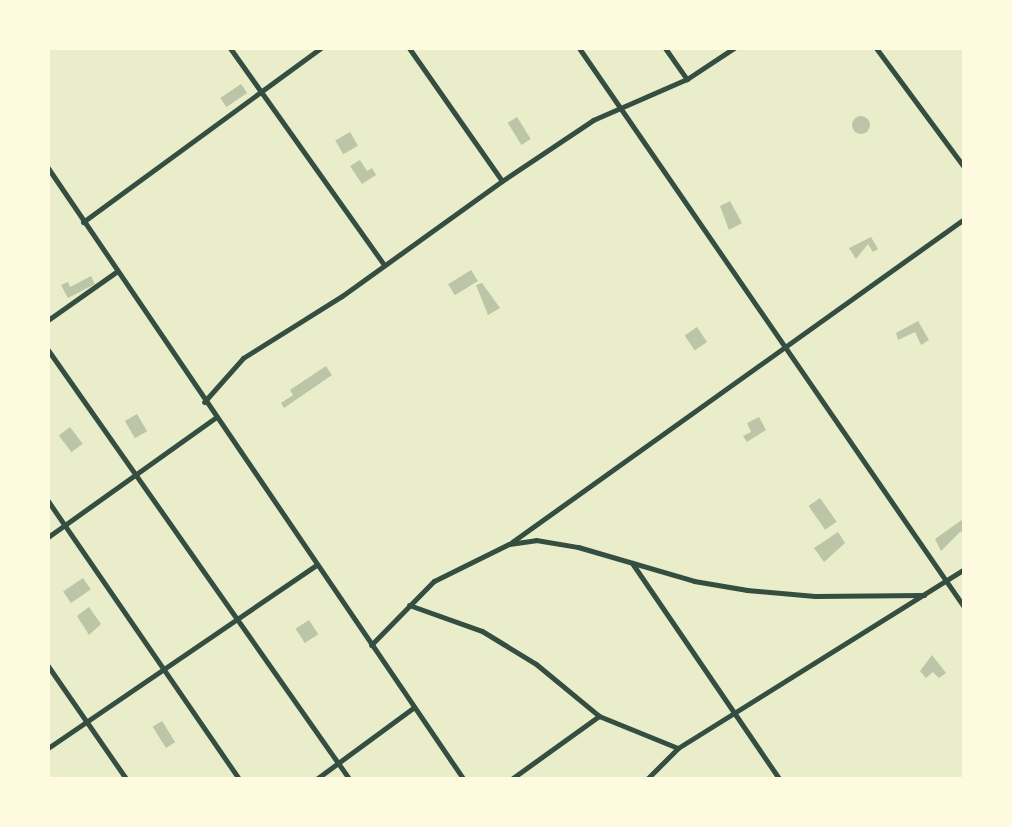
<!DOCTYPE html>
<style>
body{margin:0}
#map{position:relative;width:1012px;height:827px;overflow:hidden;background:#e9edc9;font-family:"Libre Baskerville",serif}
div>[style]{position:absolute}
.building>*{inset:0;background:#bcc5a7;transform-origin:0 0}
.round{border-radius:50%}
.minor>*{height:5px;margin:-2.5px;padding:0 2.5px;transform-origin:2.5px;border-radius:2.5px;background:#344e41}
span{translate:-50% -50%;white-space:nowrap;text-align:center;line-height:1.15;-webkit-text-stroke:9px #fefae0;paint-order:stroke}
.frame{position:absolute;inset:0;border:50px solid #fefae0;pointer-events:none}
</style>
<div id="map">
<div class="building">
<div style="left:241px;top:84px;width:11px;height:25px;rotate:56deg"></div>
<div class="round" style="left:852px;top:116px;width:18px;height:18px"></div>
<div style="left:517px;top:117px;width:26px;height:11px;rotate:58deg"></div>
<div style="left:350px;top:132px;width:16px;height:17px;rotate:60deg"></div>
<div style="clip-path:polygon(360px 160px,367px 171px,372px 168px,376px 175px,362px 184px,350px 166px)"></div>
<div style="clip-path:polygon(730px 201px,742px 223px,729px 230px,720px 206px)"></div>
<div style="clip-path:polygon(871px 237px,878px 249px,873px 252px,868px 244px,856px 259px,849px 248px)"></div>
<div style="left:471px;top:270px;width:13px;height:27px;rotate:58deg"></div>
<div style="clip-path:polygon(91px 276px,95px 284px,68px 298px,61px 285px,68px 282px,70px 287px)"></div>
<div style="clip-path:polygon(482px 283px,500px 308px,488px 315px,476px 285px)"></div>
<div style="clip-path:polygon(918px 321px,929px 340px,921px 345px,915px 332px,898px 340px,896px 333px)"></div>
<div style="left:697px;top:327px;width:18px;height:15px;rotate:56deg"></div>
<div style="clip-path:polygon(326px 366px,332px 375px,284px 408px,281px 403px,293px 395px,290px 390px)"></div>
<div style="left:137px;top:414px;width:20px;height:14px;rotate:60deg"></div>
<div style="clip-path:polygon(759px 417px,766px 430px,747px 442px,743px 436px,751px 432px,747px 423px)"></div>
<div style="left:70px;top:427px;width:21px;height:14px;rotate:53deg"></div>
<div style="left:820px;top:498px;width:29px;height:14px;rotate:55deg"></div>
<div style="clip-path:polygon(963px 519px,964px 538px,961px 531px,941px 551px,935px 539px)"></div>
<div style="clip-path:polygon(838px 532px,845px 543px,824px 562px,814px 548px)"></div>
<div style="left:83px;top:578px;width:14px;height:24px;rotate:56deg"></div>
<div style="clip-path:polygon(89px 607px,101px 624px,89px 635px,77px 616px)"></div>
<div style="left:309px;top:620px;width:17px;height:16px;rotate:57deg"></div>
<div style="clip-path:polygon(932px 655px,946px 673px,939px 678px,933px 672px,926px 678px,920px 671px)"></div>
<div style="left:162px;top:721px;width:25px;height:11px;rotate:58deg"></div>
</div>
<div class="minor">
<div style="left:230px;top:48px;width:266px;rotate:54.6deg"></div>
<div style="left:409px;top:48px;width:162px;rotate:55deg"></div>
<div style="left:579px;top:48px;width:679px;rotate:55.44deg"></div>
<div style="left:665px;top:48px;width:38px;rotate:55deg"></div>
<div style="left:876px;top:48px;width:148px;rotate:53.5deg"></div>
<div style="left:48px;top:168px;width:740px;rotate:55.79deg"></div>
<div style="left:83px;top:222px;width:295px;rotate:-36.2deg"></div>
<div style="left:48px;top:320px;width:83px;rotate:-35.2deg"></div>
<div style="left:48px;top:350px;width:525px;rotate:54.92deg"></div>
<div style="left:204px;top:402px;width:59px;rotate:-48.4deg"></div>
<div style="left:243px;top:358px;width:117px;rotate:-32.1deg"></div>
<div style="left:342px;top:296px;width:197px;rotate:-35.7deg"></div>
<div style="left:502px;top:181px;width:110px;rotate:-33.8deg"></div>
<div style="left:593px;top:120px;width:103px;rotate:-23.6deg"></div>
<div style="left:687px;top:79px;width:56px;rotate:-33.4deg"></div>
<div style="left:48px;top:501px;width:339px;rotate:55.5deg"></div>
<div style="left:48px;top:537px;width:205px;rotate:-35.5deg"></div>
<div style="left:512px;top:542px;width:556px;rotate:-35.55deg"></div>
<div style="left:632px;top:563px;width:263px;rotate:55.7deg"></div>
<div style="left:409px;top:605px;width:77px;rotate:19.6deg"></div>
<div style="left:482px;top:631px;width:63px;rotate:31.4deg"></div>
<div style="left:536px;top:664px;width:82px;rotate:39.5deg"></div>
<div style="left:599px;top:716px;width:110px;rotate:144.3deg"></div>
<div style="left:371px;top:645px;width:90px;rotate:-45.5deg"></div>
<div style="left:434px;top:581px;width:84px;rotate:-26.3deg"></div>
<div style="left:509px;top:544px;width:27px;rotate:-8deg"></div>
<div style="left:536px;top:540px;width:43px;rotate:9.5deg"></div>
<div style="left:578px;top:547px;width:121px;rotate:16.3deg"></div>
<div style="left:694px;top:581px;width:54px;rotate:9.6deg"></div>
<div style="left:747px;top:590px;width:68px;rotate:5deg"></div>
<div style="left:815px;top:596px;width:109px;rotate:-0.5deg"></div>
<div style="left:48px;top:666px;width:139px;rotate:55.3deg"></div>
<div style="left:599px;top:716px;width:85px;rotate:22.1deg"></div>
<div style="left:48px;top:748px;width:325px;rotate:-34.3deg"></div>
<div style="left:315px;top:780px;width:122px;rotate:-36.3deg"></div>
<div style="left:646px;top:780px;width:45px;rotate:-45deg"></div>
<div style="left:678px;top:748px;width:337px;rotate:-32deg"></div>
</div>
<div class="frame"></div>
</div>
